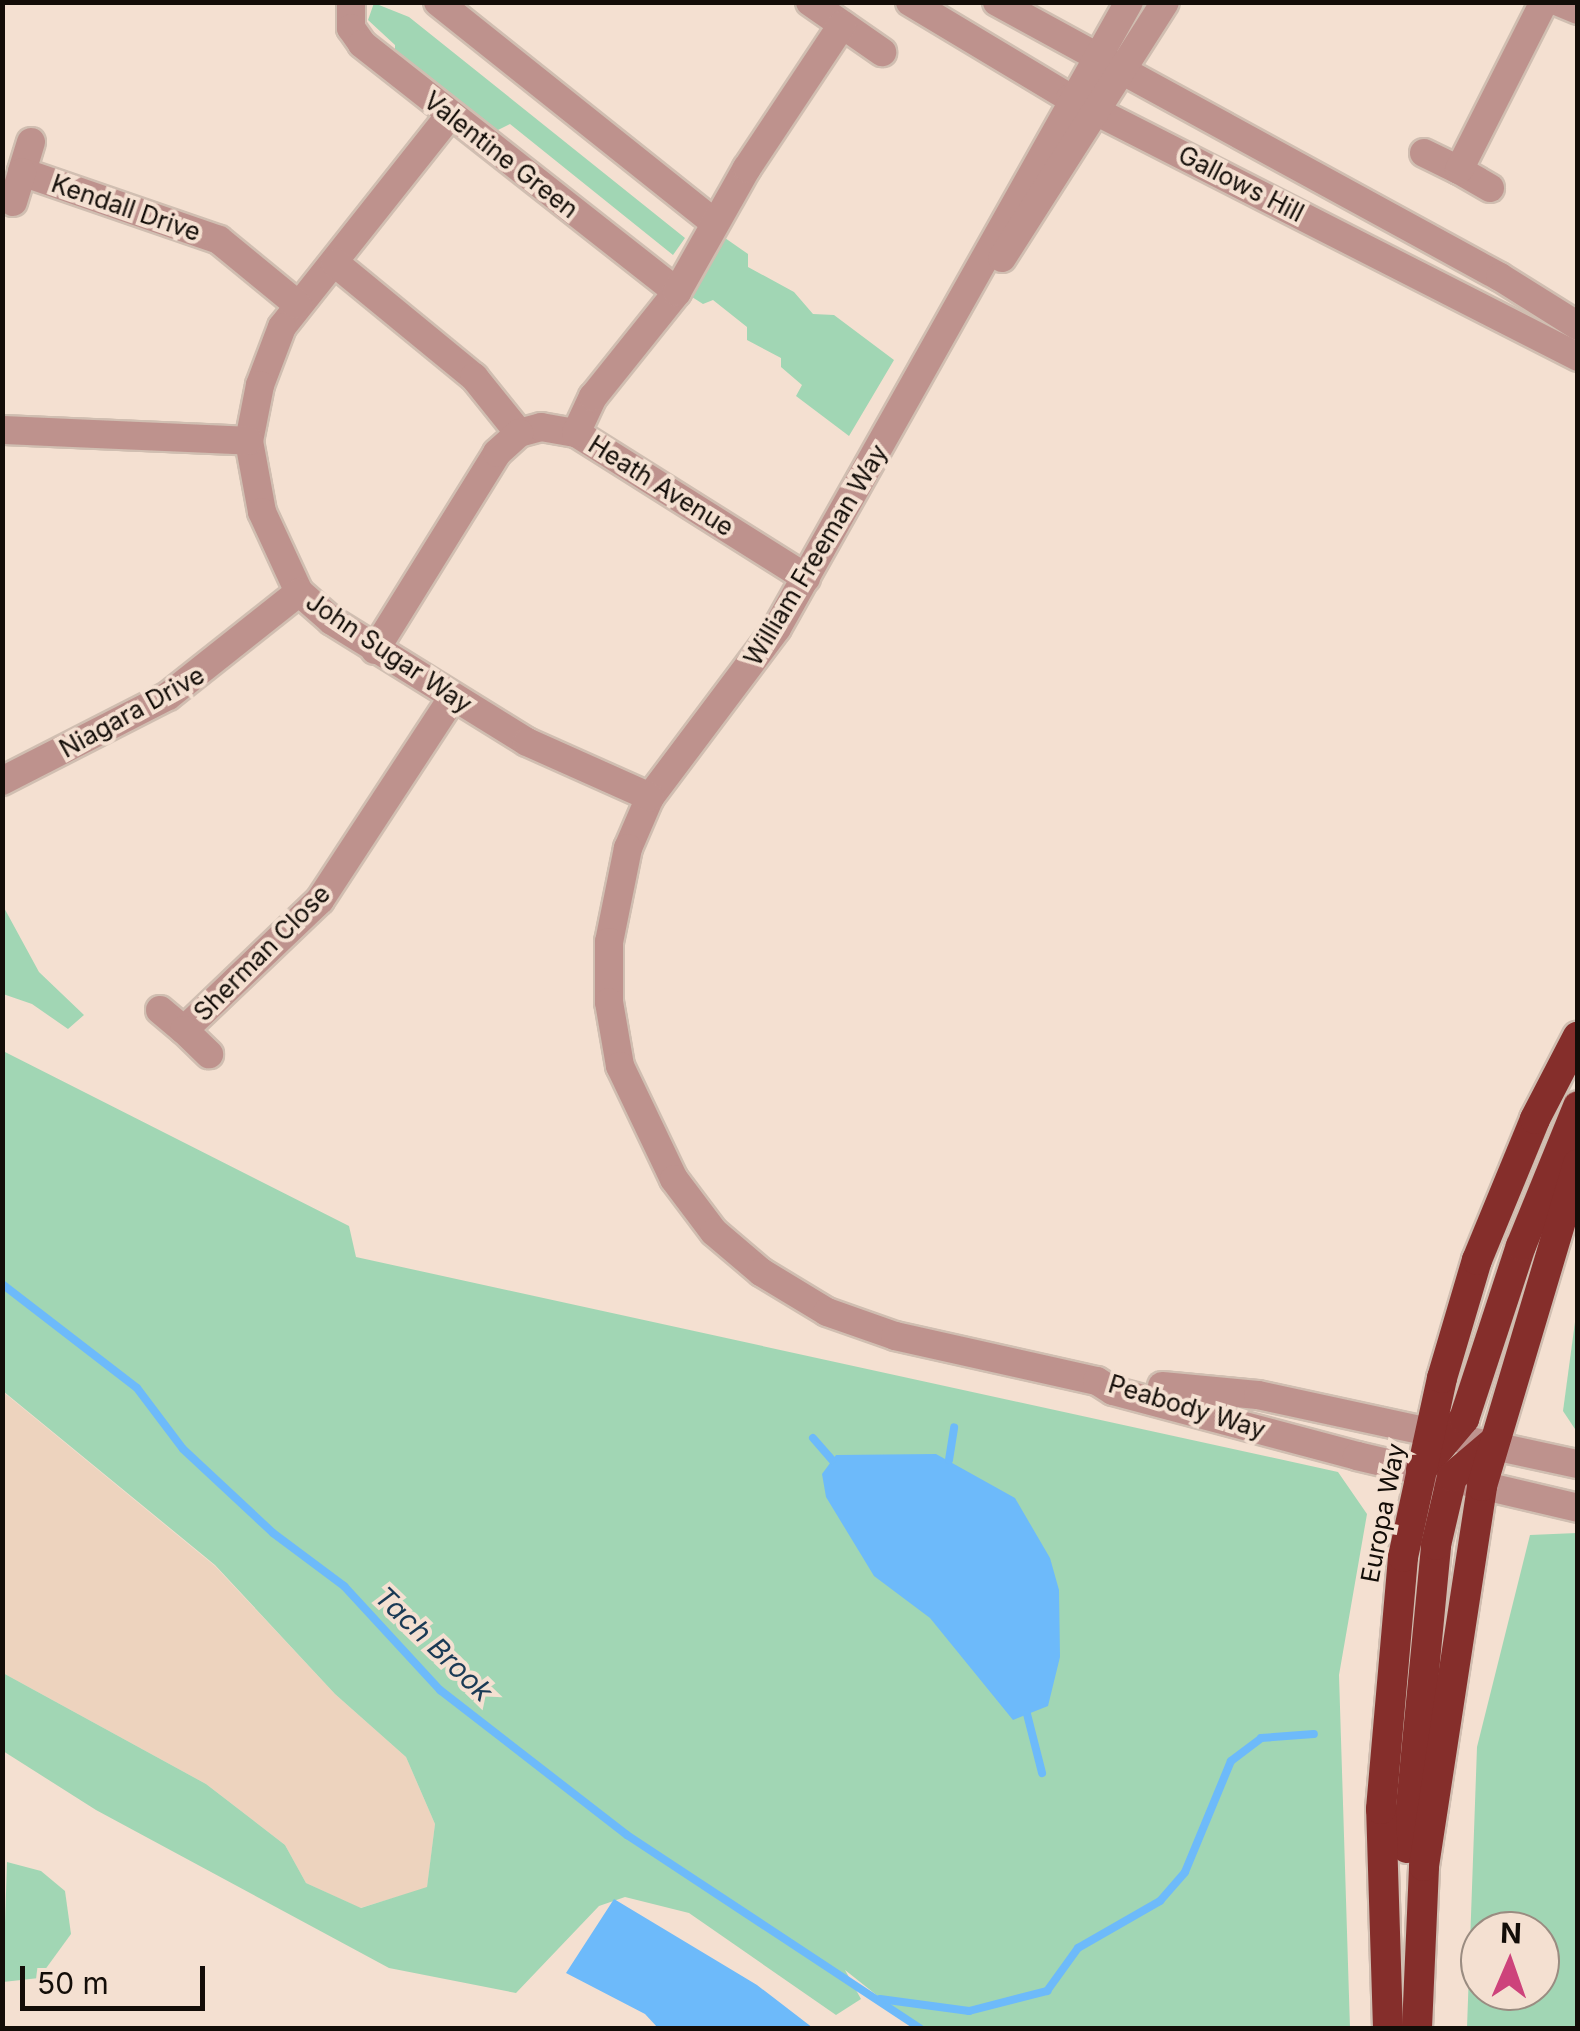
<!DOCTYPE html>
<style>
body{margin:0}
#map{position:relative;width:1580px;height:2031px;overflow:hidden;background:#f4e0d1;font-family:Inter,sans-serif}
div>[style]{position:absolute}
.built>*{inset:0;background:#edd3be}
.green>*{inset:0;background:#a1d6b4}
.water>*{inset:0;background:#6dbafa}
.stream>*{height:8px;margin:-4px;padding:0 4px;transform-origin:4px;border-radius:4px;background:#6dbafa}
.roads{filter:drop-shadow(2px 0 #d0beb1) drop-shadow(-2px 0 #d0beb1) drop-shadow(0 2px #d0beb1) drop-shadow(0 -2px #d0beb1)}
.minor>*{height:28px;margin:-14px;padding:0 14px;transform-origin:14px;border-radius:14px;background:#be928d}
.highway>*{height:30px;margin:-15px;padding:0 15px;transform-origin:15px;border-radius:15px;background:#852e2b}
span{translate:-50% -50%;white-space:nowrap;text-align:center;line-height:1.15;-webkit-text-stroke:8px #f4e0d1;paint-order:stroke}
.street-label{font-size:25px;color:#130d08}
.water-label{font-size:28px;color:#1a3a55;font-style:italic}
.frame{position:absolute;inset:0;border:5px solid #130d08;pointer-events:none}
.north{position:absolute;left:1460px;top:1911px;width:100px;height:100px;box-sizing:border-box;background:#f4e0d1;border:2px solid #9a8c81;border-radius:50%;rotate:2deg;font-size:28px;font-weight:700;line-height:40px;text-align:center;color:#130d08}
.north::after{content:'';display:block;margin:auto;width:35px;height:45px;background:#cd437b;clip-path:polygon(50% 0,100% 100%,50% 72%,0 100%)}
.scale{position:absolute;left:20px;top:1966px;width:185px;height:45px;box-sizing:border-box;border:5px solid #130d08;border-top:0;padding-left:12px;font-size:30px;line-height:35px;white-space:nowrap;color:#130d08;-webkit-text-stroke:8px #f4e0d1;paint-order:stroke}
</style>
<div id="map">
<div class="built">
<div style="clip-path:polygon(2px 1391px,215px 1566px,335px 1694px,406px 1757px,435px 1824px,427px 1888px,360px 1908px,306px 1883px,285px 1845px,206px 1784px,3px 1673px)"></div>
</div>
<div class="green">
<div style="clip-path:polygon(374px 3px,409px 17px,685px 238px,673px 255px,510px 124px,494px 132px,395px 53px,395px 45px,368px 20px)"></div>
<div style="clip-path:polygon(725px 238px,748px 254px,748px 267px,794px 292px,813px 314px,834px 315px,894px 360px,849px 436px,796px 396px,802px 385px,781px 367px,781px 358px,747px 340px,747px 327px,713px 300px,703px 304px,692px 297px)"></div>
<div style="clip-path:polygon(2px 904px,39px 972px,84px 1015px,68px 1029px,32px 1004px,3px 994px)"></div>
<div style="clip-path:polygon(3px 1051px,349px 1226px,356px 1257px,1338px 1472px,1367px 1514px,1339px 1675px,1350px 2028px,918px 2028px,845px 1970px,861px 1999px,836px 2015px,689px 1913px,625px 1897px,599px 1906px,516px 1993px,389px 1968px,96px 1810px,3px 1751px,3px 1673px,206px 1784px,285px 1845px,306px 1883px,361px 1908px,427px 1887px,435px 1824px,406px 1757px,335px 1694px,215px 1565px,3px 1391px)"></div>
<div style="clip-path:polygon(1575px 1322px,1578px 1323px,1577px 1432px,1563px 1411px)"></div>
<div style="clip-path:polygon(evenodd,1577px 1533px,1577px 2028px,1467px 2028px,1477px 1747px,1530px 1535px,1577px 1533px,1540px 1931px,1540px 1991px,1480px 1991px,1480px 1931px,1540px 1931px)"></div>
<div style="clip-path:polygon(7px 1862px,41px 1871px,65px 1891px,71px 1934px,39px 1978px,3px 1982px)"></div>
</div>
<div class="water">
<div style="clip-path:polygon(936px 1454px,1015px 1498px,1050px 1558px,1059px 1590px,1060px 1657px,1048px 1706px,1013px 1720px,930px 1618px,874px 1576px,826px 1497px,822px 1474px,836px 1455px)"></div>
<div style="clip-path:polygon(614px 1899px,757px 1985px,813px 2028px,658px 2028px,645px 2014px,566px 1973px)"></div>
</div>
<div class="stream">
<div style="left:2px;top:1284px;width:170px;rotate:37.6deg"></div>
<div style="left:137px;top:1388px;width:76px;rotate:53deg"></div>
<div style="left:183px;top:1449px;width:123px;rotate:43deg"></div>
<div style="left:273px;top:1533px;width:89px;rotate:36.7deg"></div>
<div style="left:344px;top:1586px;width:142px;rotate:47.3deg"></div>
<div style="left:440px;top:1690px;width:237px;rotate:37.8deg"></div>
<div style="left:627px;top:1835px;width:351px;rotate:33.4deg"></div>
<div style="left:813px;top:1438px;width:29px;rotate:49deg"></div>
<div style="left:949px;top:1460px;width:33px;rotate:-81deg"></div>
<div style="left:1027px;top:1714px;width:61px;rotate:75.7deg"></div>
<div style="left:880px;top:1999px;width:90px;rotate:7.7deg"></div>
<div style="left:969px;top:2011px;width:81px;rotate:-14.4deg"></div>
<div style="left:1047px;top:1991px;width:53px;rotate:-54.2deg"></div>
<div style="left:1078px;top:1948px;width:95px;rotate:-29.8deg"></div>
<div style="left:1160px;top:1901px;width:38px;rotate:-49deg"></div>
<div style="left:1185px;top:1872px;width:120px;rotate:-67.5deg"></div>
<div style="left:1231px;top:1761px;width:38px;rotate:-37deg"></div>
<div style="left:1261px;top:1738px;width:53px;rotate:-4.3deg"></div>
</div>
<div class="roads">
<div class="minor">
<div style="left:351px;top:2px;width:26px;rotate:90deg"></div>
<div style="left:351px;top:28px;width:19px;rotate:55deg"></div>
<div style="left:362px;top:44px;width:401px;rotate:38.2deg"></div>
<div style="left:438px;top:2px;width:354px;rotate:38.6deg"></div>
<div style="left:810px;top:2px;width:88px;rotate:34.8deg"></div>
<div style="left:910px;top:2px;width:187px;rotate:31deg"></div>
<div style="left:1070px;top:98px;width:570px;rotate:27.01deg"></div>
<div style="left:997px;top:2px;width:573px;rotate:28.67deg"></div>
<div style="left:1500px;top:277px;width:92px;rotate:32.1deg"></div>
<div style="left:1129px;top:2px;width:718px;rotate:119.35deg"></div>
<div style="left:777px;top:628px;width:211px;rotate:126.9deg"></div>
<div style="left:650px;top:797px;width:56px;rotate:113.3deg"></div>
<div style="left:628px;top:848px;width:96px;rotate:101.4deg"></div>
<div style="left:609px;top:942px;width:60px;rotate:90deg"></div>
<div style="left:609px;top:1002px;width:65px;rotate:80.2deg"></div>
<div style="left:620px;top:1066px;width:125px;rotate:64.5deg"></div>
<div style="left:674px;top:1179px;width:66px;rotate:53deg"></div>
<div style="left:714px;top:1232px;width:62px;rotate:40.4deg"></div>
<div style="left:761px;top:1272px;width:77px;rotate:31.2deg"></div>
<div style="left:827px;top:1312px;width:72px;rotate:19.4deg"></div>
<div style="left:895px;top:1336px;width:207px;rotate:12.6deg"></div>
<div style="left:1097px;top:1381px;width:19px;rotate:32deg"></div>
<div style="left:1113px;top:1391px;width:253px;rotate:14.9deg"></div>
<div style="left:1357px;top:1456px;width:227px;rotate:13.2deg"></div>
<div style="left:1559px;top:2px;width:21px;rotate:23deg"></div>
<div style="left:450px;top:115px;width:270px;rotate:128.4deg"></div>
<div style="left:282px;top:327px;width:62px;rotate:110.8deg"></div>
<div style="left:260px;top:385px;width:57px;rotate:101.1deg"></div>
<div style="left:249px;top:441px;width:72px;rotate:79.6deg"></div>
<div style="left:262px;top:512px;width:88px;rotate:65.2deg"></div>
<div style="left:299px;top:592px;width:44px;rotate:41.3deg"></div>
<div style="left:332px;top:621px;width:229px;rotate:31.8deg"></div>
<div style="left:527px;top:742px;width:135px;rotate:24.1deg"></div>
<div style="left:31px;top:142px;width:31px;rotate:107deg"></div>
<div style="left:22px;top:172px;width:208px;rotate:19deg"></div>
<div style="left:219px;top:240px;width:102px;rotate:39.4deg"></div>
<div style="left:1424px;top:153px;width:39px;rotate:26deg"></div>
<div style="left:1490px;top:188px;width:36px;rotate:-150deg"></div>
<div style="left:1459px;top:170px;width:188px;rotate:-63.2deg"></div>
<div style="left:13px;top:202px;width:31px;rotate:-73deg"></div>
<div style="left:1002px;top:258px;width:303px;rotate:-57.5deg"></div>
<div style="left:335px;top:263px;width:180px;rotate:39.4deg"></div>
<div style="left:474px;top:377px;width:72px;rotate:51.2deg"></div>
<div style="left:519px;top:433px;width:23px;rotate:-15deg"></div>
<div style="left:541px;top:427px;width:36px;rotate:10deg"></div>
<div style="left:576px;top:433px;width:272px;rotate:32.2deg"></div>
<div style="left:2px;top:430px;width:247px;rotate:2.5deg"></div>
<div style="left:576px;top:433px;width:40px;rotate:-65deg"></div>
<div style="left:593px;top:397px;width:134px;rotate:-51.3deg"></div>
<div style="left:677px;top:292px;width:142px;rotate:-60.6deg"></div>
<div style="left:747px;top:168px;width:172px;rotate:-56.4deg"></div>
<div style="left:375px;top:650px;width:232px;rotate:-58.2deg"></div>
<div style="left:497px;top:453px;width:30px;rotate:-42deg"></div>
<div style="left:2px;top:781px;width:186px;rotate:-27.1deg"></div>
<div style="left:168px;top:696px;width:167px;rotate:-38.4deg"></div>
<div style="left:160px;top:1010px;width:31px;rotate:40deg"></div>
<div style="left:184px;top:1030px;width:188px;rotate:-43.7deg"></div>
<div style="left:320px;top:900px;width:241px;rotate:-56.8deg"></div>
<div style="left:184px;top:1030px;width:35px;rotate:44deg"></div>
<div style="left:1162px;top:1386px;width:96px;rotate:5.4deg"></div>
<div style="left:1258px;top:1395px;width:327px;rotate:12.2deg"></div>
</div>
<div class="highway">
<div style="left:1421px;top:1470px;width:67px;rotate:-49.9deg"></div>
<div style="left:1464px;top:1419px;width:182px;rotate:-71.8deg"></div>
<div style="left:1521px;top:1246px;width:151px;rotate:-67.8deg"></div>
<div style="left:1407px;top:1848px;width:304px;rotate:-84.5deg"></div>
<div style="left:1436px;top:1545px;width:70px;rotate:-76.8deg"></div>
<div style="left:1452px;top:1477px;width:51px;rotate:-40.2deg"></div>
<div style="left:1388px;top:2028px;width:219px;rotate:-91.8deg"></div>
<div style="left:1381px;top:1809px;width:253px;rotate:-85deg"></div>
<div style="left:1403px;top:1557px;width:183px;rotate:-77.7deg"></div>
<div style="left:1442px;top:1378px;width:123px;rotate:-73.5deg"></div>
<div style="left:1477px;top:1260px;width:152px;rotate:-67.6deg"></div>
<div style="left:1535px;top:1119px;width:93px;rotate:-62.6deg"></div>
<div style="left:1417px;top:2028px;width:162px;rotate:-87.5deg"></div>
<div style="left:1424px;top:1866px;width:384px;rotate:-81.3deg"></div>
<div style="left:1482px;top:1486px;width:336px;rotate:-73.4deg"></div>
</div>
</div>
<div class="street-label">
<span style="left:501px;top:155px;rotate:38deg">Valentine Green</span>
<span style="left:1241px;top:184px;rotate:27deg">Gallows Hill</span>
<span style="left:126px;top:208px;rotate:19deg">Kendall Drive</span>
<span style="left:661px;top:486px;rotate:32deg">Heath Avenue</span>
<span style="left:816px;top:555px;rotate:-59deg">William Freeman Way</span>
<span style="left:389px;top:653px;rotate:34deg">John Sugar Way</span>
<span style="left:132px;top:712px;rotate:-29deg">Niagara Drive</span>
<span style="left:262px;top:953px;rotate:-45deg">Sherman Close</span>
<span style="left:1187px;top:1407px;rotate:17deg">Peabody Way</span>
<span style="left:1383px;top:1513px;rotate:-79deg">Europa Way</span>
</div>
<div class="water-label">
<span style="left:434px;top:1644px;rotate:44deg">Tach Brook</span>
</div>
<div class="frame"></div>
<div class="north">N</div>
<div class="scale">50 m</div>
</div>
